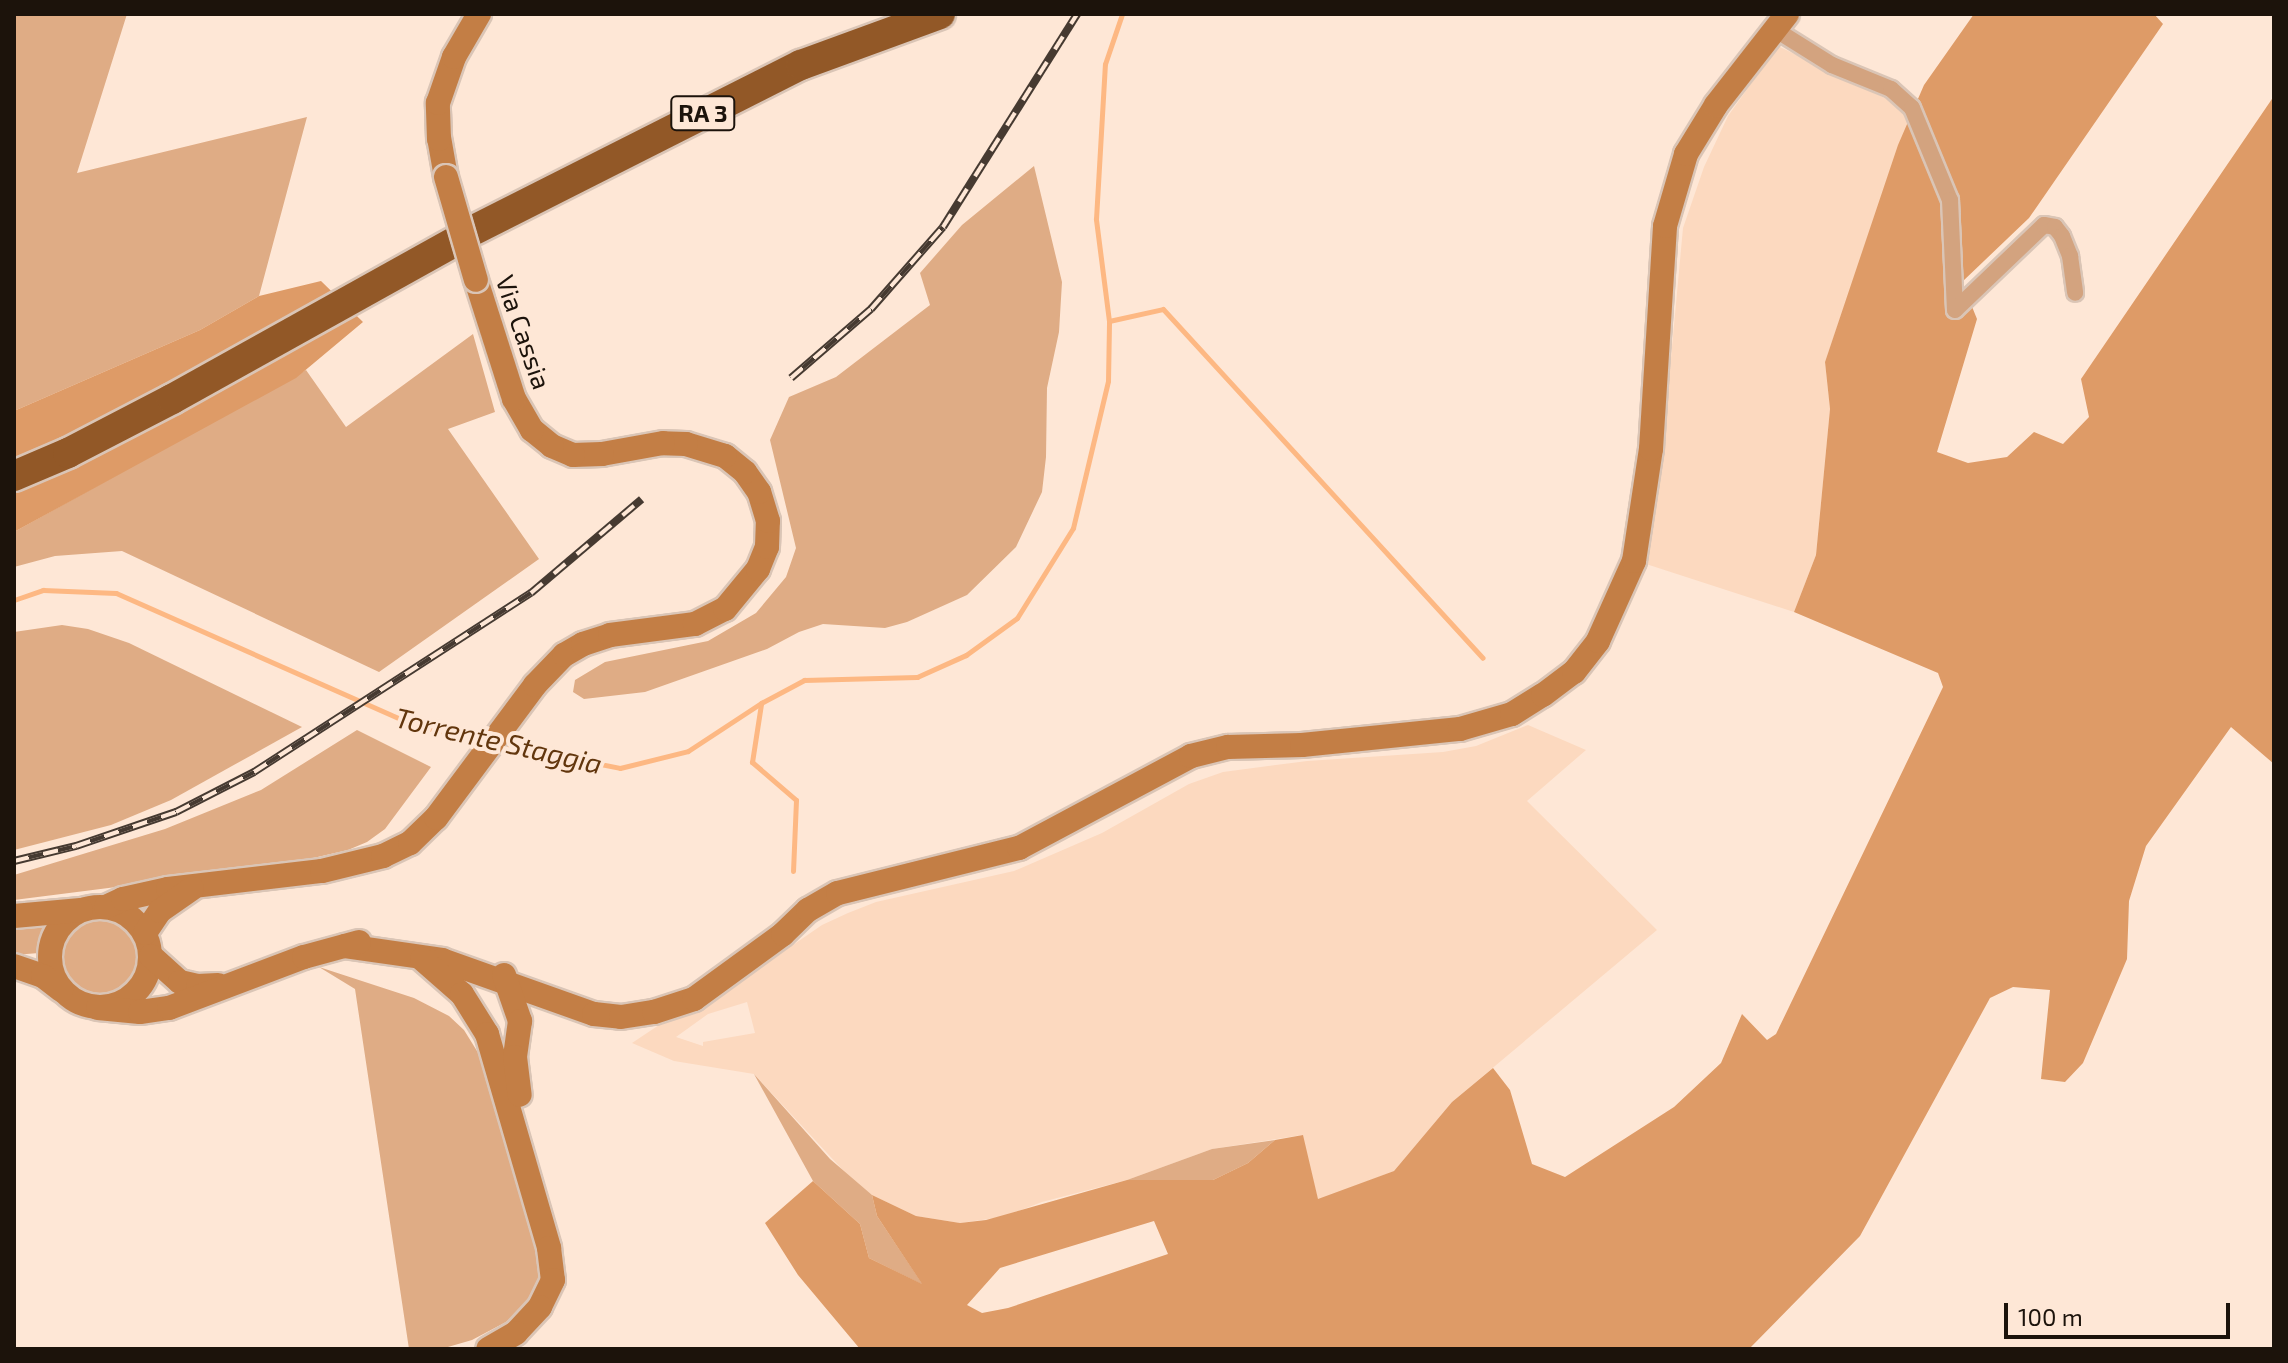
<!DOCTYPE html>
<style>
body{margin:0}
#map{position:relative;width:2288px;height:1363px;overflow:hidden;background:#fee7d6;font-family:"Exo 2",sans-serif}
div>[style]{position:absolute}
.built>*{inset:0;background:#fcd9bf}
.green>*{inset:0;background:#dfac85}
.round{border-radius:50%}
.forest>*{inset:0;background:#de9b67}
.stream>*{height:5px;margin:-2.5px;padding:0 2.5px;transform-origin:2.5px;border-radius:2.5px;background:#fdb883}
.roads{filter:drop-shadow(2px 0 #dac5b6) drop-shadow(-2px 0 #dac5b6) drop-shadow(0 2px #dac5b6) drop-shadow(0 -2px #dac5b6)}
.minor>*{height:16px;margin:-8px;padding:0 8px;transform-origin:8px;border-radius:8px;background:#d3a37f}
.secondary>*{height:24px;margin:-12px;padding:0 12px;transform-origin:12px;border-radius:12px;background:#c37e45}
.secondary>.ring{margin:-12px;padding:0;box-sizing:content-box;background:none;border:24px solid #c37e45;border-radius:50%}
.motorway>*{height:30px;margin:-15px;padding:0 15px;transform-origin:15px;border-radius:15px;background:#925827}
.rail>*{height:8px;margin-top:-4px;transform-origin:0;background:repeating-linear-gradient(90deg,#fee7d6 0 15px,#463a31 0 30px);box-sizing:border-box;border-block:2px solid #463a31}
.bridges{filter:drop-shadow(2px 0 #dac5b6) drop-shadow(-2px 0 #dac5b6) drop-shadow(0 2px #dac5b6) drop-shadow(0 -2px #dac5b6)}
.secondary-bridge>*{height:24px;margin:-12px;padding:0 12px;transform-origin:12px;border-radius:12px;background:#c37e45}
span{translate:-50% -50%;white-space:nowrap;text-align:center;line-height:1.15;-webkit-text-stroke:8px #fee7d6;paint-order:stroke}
.shield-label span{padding:2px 6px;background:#fee7d6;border:2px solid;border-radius:6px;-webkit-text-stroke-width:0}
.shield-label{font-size:24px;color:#1c130b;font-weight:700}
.street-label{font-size:26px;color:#1c130b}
.water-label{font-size:28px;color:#62360d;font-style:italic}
.frame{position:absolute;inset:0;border:16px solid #1c130b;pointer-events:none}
.scale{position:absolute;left:2004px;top:1303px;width:226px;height:36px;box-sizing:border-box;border:4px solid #1c130b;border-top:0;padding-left:10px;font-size:24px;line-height:28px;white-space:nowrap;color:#1c130b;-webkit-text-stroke:6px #fee7d6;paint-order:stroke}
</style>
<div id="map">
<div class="built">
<div style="clip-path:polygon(1778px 46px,1893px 102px,1910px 117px,1825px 362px,1830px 409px,1816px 555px,1794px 612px,1643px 563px,1660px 477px,1683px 228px,1704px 167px,1728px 116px)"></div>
<div style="clip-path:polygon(evenodd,1528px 725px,1586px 750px,1527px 801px,1657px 930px,1452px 1102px,1394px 1171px,1318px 1200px,1302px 1135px,1212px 1149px,1127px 1180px,1042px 1202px,1003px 1217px,960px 1223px,916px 1216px,872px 1195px,852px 1180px,754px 1074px,674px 1061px,632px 1043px,671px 1017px,710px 1002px,822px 925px,848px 913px,876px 902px,1014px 871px,1102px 833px,1189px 784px,1223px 772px,1307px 761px,1443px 752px,1476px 746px,1528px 725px,747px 1002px,755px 1033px,703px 1042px,703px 1046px,676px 1037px,708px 1014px,747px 1002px)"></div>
</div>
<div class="green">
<div style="clip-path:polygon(14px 14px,127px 14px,77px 173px,307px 117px,259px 296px,200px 330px,14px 411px)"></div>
<div style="clip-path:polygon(1034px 166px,1062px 282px,1059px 332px,1047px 388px,1046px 457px,1042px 492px,1016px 547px,967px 595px,907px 622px,885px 628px,823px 624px,799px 632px,767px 649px,645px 692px,584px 699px,573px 692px,575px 680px,605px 662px,708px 641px,756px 613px,786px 577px,796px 548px,770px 440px,789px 397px,836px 377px,930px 305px,920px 273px,962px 225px)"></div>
<div style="clip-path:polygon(473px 334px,495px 412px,448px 429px,539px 559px,379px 672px,122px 551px,55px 556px,14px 567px,14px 532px,306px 370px,346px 427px)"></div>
<div style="clip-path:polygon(62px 625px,88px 629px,129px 643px,302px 727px,171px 800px,111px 825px,14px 850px,14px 632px)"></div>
<div style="clip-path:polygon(357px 730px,431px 767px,385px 829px,367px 842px,348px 850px,274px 867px,14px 900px,14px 875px,165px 829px,261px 790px)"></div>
<div class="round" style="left:62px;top:917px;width:78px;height:78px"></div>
<div style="clip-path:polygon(49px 924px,39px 953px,14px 955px,14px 926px)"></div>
<div style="clip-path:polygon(319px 967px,414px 998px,449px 1016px,464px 1030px,490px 1072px,537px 1224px,541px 1275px,526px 1305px,506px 1322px,472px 1340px,441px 1349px,409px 1349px,355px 989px)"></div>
<div style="clip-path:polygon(754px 1074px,830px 1159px,872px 1195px,877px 1216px,923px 1285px,869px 1258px,860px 1224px,813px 1181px)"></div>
<div style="clip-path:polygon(1275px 1140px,1248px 1163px,1213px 1180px,1127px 1180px,1212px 1149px)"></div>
</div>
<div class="forest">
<div style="clip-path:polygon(evenodd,1974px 14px,2154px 14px,2163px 24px,2029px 218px,1962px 282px,1977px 319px,1937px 452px,1968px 463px,2007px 457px,2034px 432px,2063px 444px,2089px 417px,2081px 379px,2274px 96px,2274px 764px,2231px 727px,2146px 846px,2129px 901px,2127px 959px,2083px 1063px,2065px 1082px,2041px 1079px,2050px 990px,2013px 987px,1990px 998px,1860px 1236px,1749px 1349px,860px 1349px,798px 1275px,765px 1223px,813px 1181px,860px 1224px,869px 1258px,922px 1284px,877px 1216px,872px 1195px,916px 1216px,960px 1223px,986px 1220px,1127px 1180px,1213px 1180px,1248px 1163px,1275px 1140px,1303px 1135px,1318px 1199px,1394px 1171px,1452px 1102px,1493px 1068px,1510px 1090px,1532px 1164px,1565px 1177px,1674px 1107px,1721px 1063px,1742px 1014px,1767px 1040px,1776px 1034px,1943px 687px,1938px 673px,1794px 612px,1816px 555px,1830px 409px,1825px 362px,1898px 145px,1924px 85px,1974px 14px,1154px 1221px,1168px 1254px,1008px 1308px,982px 1313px,967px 1305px,1000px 1268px,1154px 1221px)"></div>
<div style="clip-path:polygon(321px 281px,363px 322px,296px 378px,14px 532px,14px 411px,200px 330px,259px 296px)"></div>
</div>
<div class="stream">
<div style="left:1109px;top:321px;width:55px;rotate:-12.5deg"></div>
<div style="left:1163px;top:309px;width:473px;rotate:47.5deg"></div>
<div style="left:14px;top:600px;width:31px;rotate:-19deg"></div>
<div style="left:43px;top:590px;width:73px;rotate:2.4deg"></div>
<div style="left:116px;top:593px;width:326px;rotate:23.9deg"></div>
<div style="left:414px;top:725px;width:73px;rotate:12.7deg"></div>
<div style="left:761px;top:704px;width:59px;rotate:98.8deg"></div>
<div style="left:752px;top:762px;width:58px;rotate:40.8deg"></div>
<div style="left:796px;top:800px;width:71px;rotate:92.4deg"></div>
<div style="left:499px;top:744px;width:123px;rotate:11.2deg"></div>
<div style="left:620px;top:768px;width:70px;rotate:-14deg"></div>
<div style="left:688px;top:751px;width:87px;rotate:-33.3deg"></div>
<div style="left:761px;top:703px;width:49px;rotate:-28.1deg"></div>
<div style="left:804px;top:680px;width:113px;rotate:-1.5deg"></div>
<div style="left:917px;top:677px;width:54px;rotate:-24.2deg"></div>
<div style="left:966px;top:655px;width:63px;rotate:-36deg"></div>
<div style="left:1017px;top:618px;width:106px;rotate:-58.1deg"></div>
<div style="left:1073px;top:528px;width:151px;rotate:-76.6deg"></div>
<div style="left:1108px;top:381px;width:60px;rotate:-89deg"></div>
<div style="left:1109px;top:321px;width:103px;rotate:-97.3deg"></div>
<div style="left:1096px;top:219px;width:155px;rotate:-86.7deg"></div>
<div style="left:1105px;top:64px;width:53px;rotate:-71.2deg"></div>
</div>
<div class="roads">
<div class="minor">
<div style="left:1776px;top:30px;width:66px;rotate:32deg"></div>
<div style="left:1832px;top:65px;width:64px;rotate:22.1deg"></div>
<div style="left:1891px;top:89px;width:28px;rotate:42deg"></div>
<div style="left:1912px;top:108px;width:100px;rotate:67.6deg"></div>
<div style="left:1950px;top:200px;width:110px;rotate:87.4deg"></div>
<div style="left:1955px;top:310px;width:123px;rotate:-43.7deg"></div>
<div style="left:2044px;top:225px;width:11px;rotate:10deg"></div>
<div style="left:2055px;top:227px;width:11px;rotate:52deg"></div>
<div style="left:2062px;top:236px;width:22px;rotate:68deg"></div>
<div style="left:2070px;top:256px;width:37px;rotate:82deg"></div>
</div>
<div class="secondary">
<div style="left:446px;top:177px;width:39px;rotate:-100deg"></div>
<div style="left:439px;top:139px;width:36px;rotate:-92deg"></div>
<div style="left:438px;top:103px;width:49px;rotate:-70.8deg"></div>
<div style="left:454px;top:57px;width:50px;rotate:-59.8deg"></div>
<div class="ring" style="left:50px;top:907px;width:76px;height:76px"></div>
<div style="left:106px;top:907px;width:19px;rotate:-25deg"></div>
<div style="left:123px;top:899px;width:46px;rotate:-12.5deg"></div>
<div style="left:168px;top:889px;width:155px;rotate:-6.7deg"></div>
<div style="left:322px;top:871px;width:63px;rotate:-13.8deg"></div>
<div style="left:383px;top:856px;width:30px;rotate:-26deg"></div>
<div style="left:410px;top:843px;width:36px;rotate:-44deg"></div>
<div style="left:436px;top:818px;width:166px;rotate:-53.3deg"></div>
<div style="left:535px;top:685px;width:42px;rotate:-46deg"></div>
<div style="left:564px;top:655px;width:22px;rotate:-30deg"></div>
<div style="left:583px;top:644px;width:28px;rotate:-18deg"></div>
<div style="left:610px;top:635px;width:86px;rotate:-7.4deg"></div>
<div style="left:695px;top:624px;width:34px;rotate:-27deg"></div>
<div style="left:725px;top:609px;width:52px;rotate:-50.5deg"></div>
<div style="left:758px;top:569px;width:24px;rotate:-68deg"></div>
<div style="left:767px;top:547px;width:26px;rotate:-88deg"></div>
<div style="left:768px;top:521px;width:30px;rotate:-107deg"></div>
<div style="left:759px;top:492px;width:24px;rotate:-125deg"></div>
<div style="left:745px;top:472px;width:26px;rotate:-141deg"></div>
<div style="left:725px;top:456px;width:41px;rotate:-162.9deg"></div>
<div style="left:686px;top:444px;width:23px;rotate:-178deg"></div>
<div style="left:663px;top:443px;width:62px;rotate:169.8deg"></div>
<div style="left:602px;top:454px;width:29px;rotate:178deg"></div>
<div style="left:573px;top:455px;width:23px;rotate:-157deg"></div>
<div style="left:552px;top:446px;width:26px;rotate:-141deg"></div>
<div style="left:532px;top:430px;width:36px;rotate:-120deg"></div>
<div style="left:514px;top:399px;width:125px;rotate:-107.7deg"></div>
<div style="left:14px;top:916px;width:67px;rotate:-5.1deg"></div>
<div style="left:145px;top:933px;width:27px;rotate:-56deg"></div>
<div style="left:160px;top:911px;width:39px;rotate:-35deg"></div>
<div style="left:345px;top:946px;width:98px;rotate:8.2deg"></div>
<div style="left:442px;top:960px;width:161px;rotate:19.6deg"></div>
<div style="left:594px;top:1014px;width:27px;rotate:6deg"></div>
<div style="left:621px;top:1017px;width:33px;rotate:-9deg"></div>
<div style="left:654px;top:1012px;width:42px;rotate:-18deg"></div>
<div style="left:694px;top:999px;width:110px;rotate:-36.1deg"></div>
<div style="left:783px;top:934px;width:35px;rotate:-44deg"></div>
<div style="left:808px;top:910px;width:34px;rotate:-30deg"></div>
<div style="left:838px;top:893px;width:187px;rotate:-14deg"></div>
<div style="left:1019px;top:848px;width:195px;rotate:-28.1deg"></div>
<div style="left:1191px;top:756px;width:38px;rotate:-14deg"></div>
<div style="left:1228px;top:747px;width:74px;rotate:-1.5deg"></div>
<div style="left:1302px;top:745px;width:159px;rotate:-5.8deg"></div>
<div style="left:1460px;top:729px;width:54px;rotate:-16.1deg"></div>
<div style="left:1512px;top:714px;width:36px;rotate:-32deg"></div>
<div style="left:1543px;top:695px;width:39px;rotate:-37deg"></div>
<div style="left:1574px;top:672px;width:39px;rotate:-52deg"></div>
<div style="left:1598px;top:641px;width:88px;rotate:-65.8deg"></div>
<div style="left:1634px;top:561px;width:113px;rotate:-81.4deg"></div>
<div style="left:1651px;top:449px;width:223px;rotate:-86.4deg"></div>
<div style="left:1665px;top:226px;width:75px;rotate:-73.7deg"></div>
<div style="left:1686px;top:154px;width:57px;rotate:-58.5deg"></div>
<div style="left:1716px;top:105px;width:115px;rotate:-52deg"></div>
<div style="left:151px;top:956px;width:39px;rotate:42deg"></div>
<div style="left:180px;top:982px;width:18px;rotate:13deg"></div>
<div style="left:198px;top:986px;width:20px;rotate:-3deg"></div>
<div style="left:422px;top:959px;width:53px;rotate:41.2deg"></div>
<div style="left:462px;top:994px;width:47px;rotate:58deg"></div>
<div style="left:487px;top:1034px;width:223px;rotate:73.8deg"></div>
<div style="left:549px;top:1248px;width:32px;rotate:83deg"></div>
<div style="left:553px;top:1280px;width:30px;rotate:116deg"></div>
<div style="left:540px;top:1307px;width:35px;rotate:133deg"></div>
<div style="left:516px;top:1333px;width:32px;rotate:150deg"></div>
<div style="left:14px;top:966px;width:31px;rotate:19deg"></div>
<div style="left:43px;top:976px;width:23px;rotate:38deg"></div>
<div style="left:504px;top:975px;width:49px;rotate:70.8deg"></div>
<div style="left:520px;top:1021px;width:36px;rotate:98deg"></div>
<div style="left:515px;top:1057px;width:38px;rotate:83deg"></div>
<div style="left:98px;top:1008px;width:42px;rotate:5.4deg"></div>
<div style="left:140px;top:1012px;width:29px;rotate:-8deg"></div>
<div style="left:169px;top:1008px;width:144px;rotate:-20.7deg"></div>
<div style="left:304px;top:957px;width:57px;rotate:-15.3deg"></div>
</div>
<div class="motorway">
<div style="left:474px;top:230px;width:366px;rotate:-26.8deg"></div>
<div style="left:801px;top:65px;width:148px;rotate:-20.1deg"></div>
<div style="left:14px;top:476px;width:59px;rotate:-23.1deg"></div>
<div style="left:68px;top:453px;width:117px;rotate:-27.4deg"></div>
<div style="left:172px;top:399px;width:321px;rotate:-29.1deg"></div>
</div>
</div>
<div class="rail">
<div style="left:791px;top:378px;width:106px;rotate:-40.8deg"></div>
<div style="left:871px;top:309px;width:109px;rotate:-48.7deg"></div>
<div style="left:943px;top:227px;width:252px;rotate:-57.8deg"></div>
<div style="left:14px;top:861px;width:64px;rotate:-13.6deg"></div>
<div style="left:76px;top:846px;width:106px;rotate:-18.8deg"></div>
<div style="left:176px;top:812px;width:88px;rotate:-27.1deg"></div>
<div style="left:254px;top:772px;width:330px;rotate:-32.9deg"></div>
<div style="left:531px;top:593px;width:145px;rotate:-40.3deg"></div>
</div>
<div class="bridges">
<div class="secondary-bridge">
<div style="left:446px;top:177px;width:107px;rotate:73.8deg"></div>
</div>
</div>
<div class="shield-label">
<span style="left:703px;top:113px">RA 3</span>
</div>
<div class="street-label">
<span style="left:524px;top:332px;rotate:71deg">Via Cassia</span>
</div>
<div class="water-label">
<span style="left:499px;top:740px;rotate:13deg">Torrente Staggia</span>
</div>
<div class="frame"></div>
<div class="scale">100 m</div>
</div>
